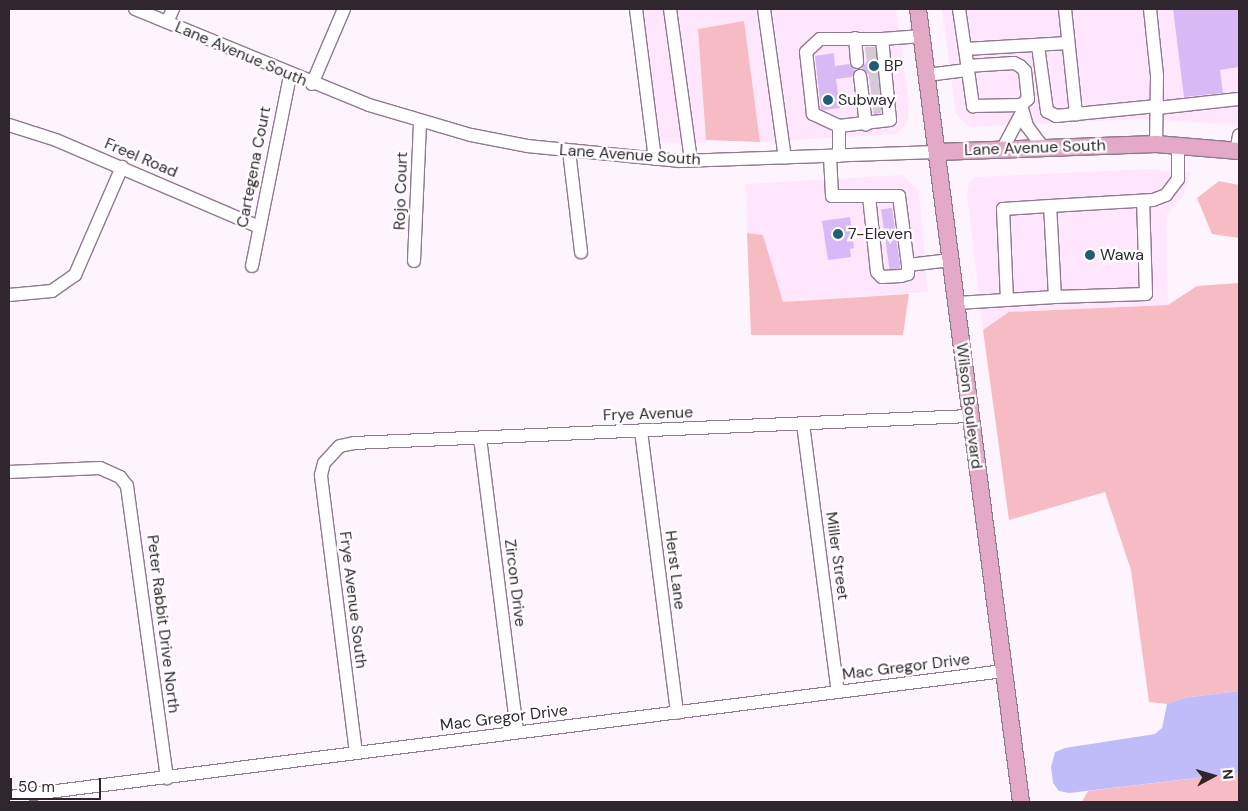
<!DOCTYPE html>
<style>
body{margin:0}
#map{position:relative;width:1248px;height:811px;overflow:hidden;background:#fef4fd;font-family:"DM Sans",sans-serif}
div>[style]{position:absolute}
.built>*{inset:0;background:#ffe6fd}
.green>*{inset:0;background:#f7bbc3}
.water>*{inset:0;background:#c0bcfa}
.building>*{inset:0;background:#d8b9f5;transform-origin:0 0}
.minor-tunnel>*{height:12px;margin-top:-6px;transform-origin:0;background:repeating-linear-gradient(90deg,#d5cbd4 0 12px,transparent 0 18px)}
.roads{filter:drop-shadow(1px 0 #8f798d) drop-shadow(-1px 0 #8f798d) drop-shadow(0 1px #8f798d) drop-shadow(0 -1px #8f798d)}
.minor>*{height:12px;margin:-6px;padding:0 6px;transform-origin:6px;border-radius:6px;background:#fff}
.major>*{height:16px;margin:-8px;padding:0 8px;transform-origin:8px;border-radius:8px;background:#e3a9c7}
.dots>*{width:14px;height:14px;translate:-50% -50%;box-sizing:border-box;border:2px solid #fff;border-radius:50%}
span{translate:-50% -50%;white-space:nowrap;text-align:center;line-height:1.15;-webkit-text-stroke:4.5px #fff;paint-order:stroke}
.street-label{font-size:16px;color:#2f262e}
.poi-label{font-size:16px;color:#2f262e}
.left{translate:0 -50%;text-align:left}
.frame{position:absolute;inset:0;border:10px solid #2f262e;pointer-events:none}
.north{position:absolute;left:1188px;top:751px;width:50px;height:50px;-webkit-text-stroke:4px #fff;paint-order:stroke;rotate:84deg;font-size:14px;font-weight:700;line-height:20px;text-align:center;color:#2f262e}
.north::after{content:'';display:block;margin:auto;width:18px;height:22px;background:#2f262e;clip-path:polygon(50% 0,100% 100%,50% 72%,0 100%)}
.scale{position:absolute;left:10px;top:778px;width:91px;height:22px;box-sizing:border-box;border:2px solid #2f262e;border-top:0;padding-left:6px;font-size:15px;line-height:18px;white-space:nowrap;color:#2f262e;-webkit-text-stroke:4px #fff;paint-order:stroke}
</style>
<div id="map">
<div class="built">
<div style="clip-path:polygon(629px 9px,896px 9px,909px 104px,908px 121px,896px 134px,760px 142px,744px 21px,698px 29px,706px 143px,648px 142px)"></div>
<div style="clip-path:polygon(942px 9px,1239px 9px,1239px 125px,1145px 119px,969px 127px,956px 114px)"></div>
<div style="clip-path:polygon(1150px 169px,1191px 173px,1183px 195px,1166px 216px,1168px 305px,1009px 312px,983px 330px,967px 195px,969px 183px,976px 177px)"></div>
<div style="clip-path:polygon(902px 175px,919px 191px,928px 292px,782px 302px,763px 235px,747px 233px,746px 184px)"></div>
</div>
<div class="green">
<div style="clip-path:polygon(744px 21px,760px 142px,706px 140px,698px 29px)"></div>
<div style="clip-path:polygon(1219px 181px,1239px 185px,1239px 238px,1212px 234px,1197px 198px)"></div>
<div style="clip-path:polygon(747px 233px,763px 235px,783px 302px,909px 294px,903px 335px,751px 335px)"></div>
<div style="clip-path:polygon(1239px 283px,1239px 691px,1183px 698px,1167px 704px,1149px 702px,1131px 570px,1105px 492px,1009px 520px,983px 330px,1009px 312px,1168px 305px,1197px 286px)"></div>
<div style="clip-path:polygon(1239px 773px,1239px 802px,1082px 802px,1088px 791px)"></div>
</div>
<div class="water">
<div style="clip-path:polygon(1239px 691px,1239px 773px,1069px 793px,1059px 791px,1053px 783px,1051px 767px,1055px 752px,1065px 748px,1155px 734px,1162px 728px,1167px 704px,1183px 698px)"></div>
</div>
<div class="building">
<div style="clip-path:polygon(1173px 9px,1239px 9px,1239px 67px,1220px 70px,1223px 93px,1184px 97px)"></div>
<div style="clip-path:polygon(865px 47px,875px 47px,881px 113px,874px 114px,869px 75px,862px 68px,867px 61px)"></div>
<div style="clip-path:polygon(834px 53px,835px 66px,849px 64px,855px 70px,852px 77px,836px 79px,840px 108px,824px 110px,821px 109px,815px 56px)"></div>
<div style="left:892px;top:208px;width:61px;height:11px;rotate:82deg"></div>
<div style="clip-path:polygon(850px 217px,854px 248px,850px 249px,851px 257px,828px 260px,822px 221px)"></div>
</div>
<div class="minor-tunnel">
<div style="left:866px;top:55px;width:14px;rotate:-8deg"></div>
<div style="left:869px;top:77px;width:13px;rotate:-9deg"></div>
<div style="left:871px;top:90px;width:13px;rotate:-9deg"></div>
<div style="left:873px;top:106px;width:13px;rotate:-4deg"></div>
</div>
<div class="roads">
<div class="minor">
<div style="left:135px;top:9px;width:253px;rotate:22.3deg"></div>
<div style="left:369px;top:105px;width:106px;rotate:16.4deg"></div>
<div style="left:471px;top:135px;width:57px;rotate:11.1deg"></div>
<div style="left:527px;top:146px;width:154px;rotate:5.6deg"></div>
<div style="left:680px;top:161px;width:257px;rotate:-2deg"></div>
<div style="left:636px;top:9px;width:151px;rotate:82.8deg"></div>
<div style="left:670px;top:9px;width:153px;rotate:82.1deg"></div>
<div style="left:764px;top:9px;width:150px;rotate:82deg"></div>
<div style="left:959px;top:9px;width:40px;rotate:81.5deg"></div>
<div style="left:965px;top:49px;width:103px;rotate:-3.3deg"></div>
<div style="left:1065px;top:9px;width:106px;rotate:84deg"></div>
<div style="left:1076px;top:114px;width:81px;rotate:-5.6deg"></div>
<div style="left:1150px;top:9px;width:67px;rotate:84deg"></div>
<div style="left:1157px;top:76px;width:68px;rotate:90.8deg"></div>
<div style="left:167px;top:22px;width:14px;rotate:-65deg"></div>
<div style="left:855px;top:38px;width:24px;rotate:85deg"></div>
<div style="left:1038px;top:46px;width:66px;rotate:82.1deg"></div>
<div style="left:1047px;top:111px;width:10px;rotate:29deg"></div>
<div style="left:1056px;top:116px;width:20px;rotate:-6deg"></div>
<div style="left:965px;top:49px;width:58px;rotate:82deg"></div>
<div style="left:973px;top:106px;width:48px;rotate:-1.2deg"></div>
<div style="left:1021px;top:105px;width:22px;rotate:74deg"></div>
<div style="left:1027px;top:126px;width:26px;rotate:53deg"></div>
<div style="left:967px;top:66px;width:47px;rotate:-3.7deg"></div>
<div style="left:1014px;top:63px;width:7px;rotate:27deg"></div>
<div style="left:1020px;top:66px;width:7px;rotate:45deg"></div>
<div style="left:1025px;top:71px;width:28px;rotate:84deg"></div>
<div style="left:1028px;top:99px;width:9px;rotate:139deg"></div>
<div style="left:927px;top:75px;width:40px;rotate:-7.1deg"></div>
<div style="left:860px;top:76px;width:49px;rotate:83deg"></div>
<div style="left:312px;top:84px;width:82px;rotate:-66.9deg"></div>
<div style="left:1157px;top:108px;width:82px;rotate:-6.3deg"></div>
<div style="left:9px;top:125px;width:49px;rotate:17.7deg"></div>
<div style="left:56px;top:140px;width:221px;rotate:23.2deg"></div>
<div style="left:839px;top:126px;width:29px;rotate:-155deg"></div>
<div style="left:813px;top:114px;width:62px;rotate:-96.4deg"></div>
<div style="left:806px;top:52px;width:19px;rotate:-43deg"></div>
<div style="left:820px;top:39px;width:62px"></div>
<div style="left:1003px;top:148px;width:38px;rotate:-62deg"></div>
<div style="left:569px;top:151px;width:102px;rotate:83.2deg"></div>
<div style="left:1236px;top:151px;width:16px;rotate:-79deg"></div>
<div style="left:830px;top:156px;width:40px;rotate:87.1deg"></div>
<div style="left:832px;top:196px;width:67px"></div>
<div style="left:899px;top:196px;width:70px;rotate:82.6deg"></div>
<div style="left:908px;top:265px;width:43px;rotate:-6.6deg"></div>
<div style="left:839px;top:156px;width:30px;rotate:-90deg"></div>
<div style="left:839px;top:126px;width:51px;rotate:-6.7deg"></div>
<div style="left:890px;top:120px;width:81px;rotate:-95.6deg"></div>
<div style="left:882px;top:39px;width:40px;rotate:-4.3deg"></div>
<div style="left:869px;top:196px;width:76px;rotate:84deg"></div>
<div style="left:877px;top:272px;width:7px;rotate:45deg"></div>
<div style="left:882px;top:277px;width:19px;rotate:-3deg"></div>
<div style="left:901px;top:276px;width:7px;rotate:-16deg"></div>
<div style="left:908px;top:274px;width:9px;rotate:-90deg"></div>
<div style="left:414px;top:261px;width:140px;rotate:-87.5deg"></div>
<div style="left:252px;top:266px;width:195px;rotate:-78.7deg"></div>
<div style="left:9px;top:295px;width:43px;rotate:-5.3deg"></div>
<div style="left:52px;top:291px;width:28px;rotate:-35deg"></div>
<div style="left:75px;top:275px;width:118px;rotate:-66.5deg"></div>
<div style="left:1055px;top:297px;width:91px;rotate:-1.9deg"></div>
<div style="left:1146px;top:294px;width:93px;rotate:-91.8deg"></div>
<div style="left:1007px;top:300px;width:91px;rotate:-92.5deg"></div>
<div style="left:1003px;top:209px;width:47px;rotate:-3.7deg"></div>
<div style="left:957px;top:303px;width:98px;rotate:-3.5deg"></div>
<div style="left:1055px;top:297px;width:91px;rotate:-93.1deg"></div>
<div style="left:1050px;top:206px;width:103px;rotate:-3.3deg"></div>
<div style="left:1153px;top:200px;width:14px;rotate:-21deg"></div>
<div style="left:1166px;top:195px;width:20px;rotate:-53deg"></div>
<div style="left:1178px;top:179px;width:34px;rotate:-90deg"></div>
<div style="left:803px;top:424px;width:270px;rotate:82.6deg"></div>
<div style="left:641px;top:431px;width:284px;rotate:82.7deg"></div>
<div style="left:480px;top:438px;width:296px;rotate:82.8deg"></div>
<div style="left:9px;top:472px;width:91px;rotate:-2.5deg"></div>
<div style="left:100px;top:468px;width:22px;rotate:24deg"></div>
<div style="left:120px;top:477px;width:11px;rotate:52deg"></div>
<div style="left:127px;top:486px;width:295px;rotate:82.2deg"></div>
<div style="left:356px;top:753px;width:280px;rotate:-97.2deg"></div>
<div style="left:321px;top:475px;width:12px;rotate:-76deg"></div>
<div style="left:324px;top:463px;width:23px;rotate:-47deg"></div>
<div style="left:340px;top:446px;width:14px;rotate:-12deg"></div>
<div style="left:354px;top:443px;width:618px;rotate:-2.51deg"></div>
<div style="left:9px;top:797px;width:1002px;rotate:-7.22deg"></div>
</div>
<div class="major">
<div style="left:918px;top:9px;width:800px;rotate:82.6deg"></div>
<div style="left:937px;top:152px;width:219px;rotate:-2.1deg"></div>
<div style="left:1156px;top:144px;width:83px;rotate:4.8deg"></div>
</div>
</div>
<div class="dots">
<div style="left:874px;top:66px;background:#1f5e74"></div>
<div style="left:828px;top:100px;background:#1f5e74"></div>
<div style="left:838px;top:234px;background:#1f5e74"></div>
<div style="left:1090px;top:255px;background:#1f5e74"></div>
</div>
<div class="street-label">
<span style="left:241px;top:54px;rotate:23deg">Lane Avenue South</span>
<span style="left:1035px;top:148px;rotate:-2deg">Lane Avenue South</span>
<span style="left:630px;top:155px;rotate:4deg">Lane Avenue South</span>
<span style="left:141px;top:158px;rotate:23deg">Freel Road</span>
<span style="left:254px;top:167px;rotate:-79deg">Cartegena Court</span>
<span style="left:401px;top:191px;rotate:-88deg">Rojo Court</span>
<span style="left:969px;top:406px;rotate:83deg">Wilson Boulevard</span>
<span style="left:648px;top:414px;rotate:-2deg">Frye Avenue</span>
<span style="left:837px;top:556px;rotate:82deg">Miller Street</span>
<span style="left:675px;top:570px;rotate:83deg">Herst Lane</span>
<span style="left:515px;top:583px;rotate:83deg">Zircon Drive</span>
<span style="left:353px;top:600px;rotate:83deg">Frye Avenue South</span>
<span style="left:163px;top:624px;rotate:83deg">Peter Rabbit Drive North</span>
<span style="left:906px;top:667px;rotate:-7deg">Mac Gregor Drive</span>
<span style="left:504px;top:718px;rotate:-7deg">Mac Gregor Drive</span>
</div>
<div class="poi-label">
<span class="left" style="left:884px;top:66px">BP</span>
<span class="left" style="left:838px;top:100px">Subway</span>
<span class="left" style="left:848px;top:234px">7-Eleven</span>
<span class="left" style="left:1100px;top:255px">Wawa</span>
</div>
<div class="frame"></div>
<div class="north">N</div>
<div class="scale">50 m</div>
</div>
